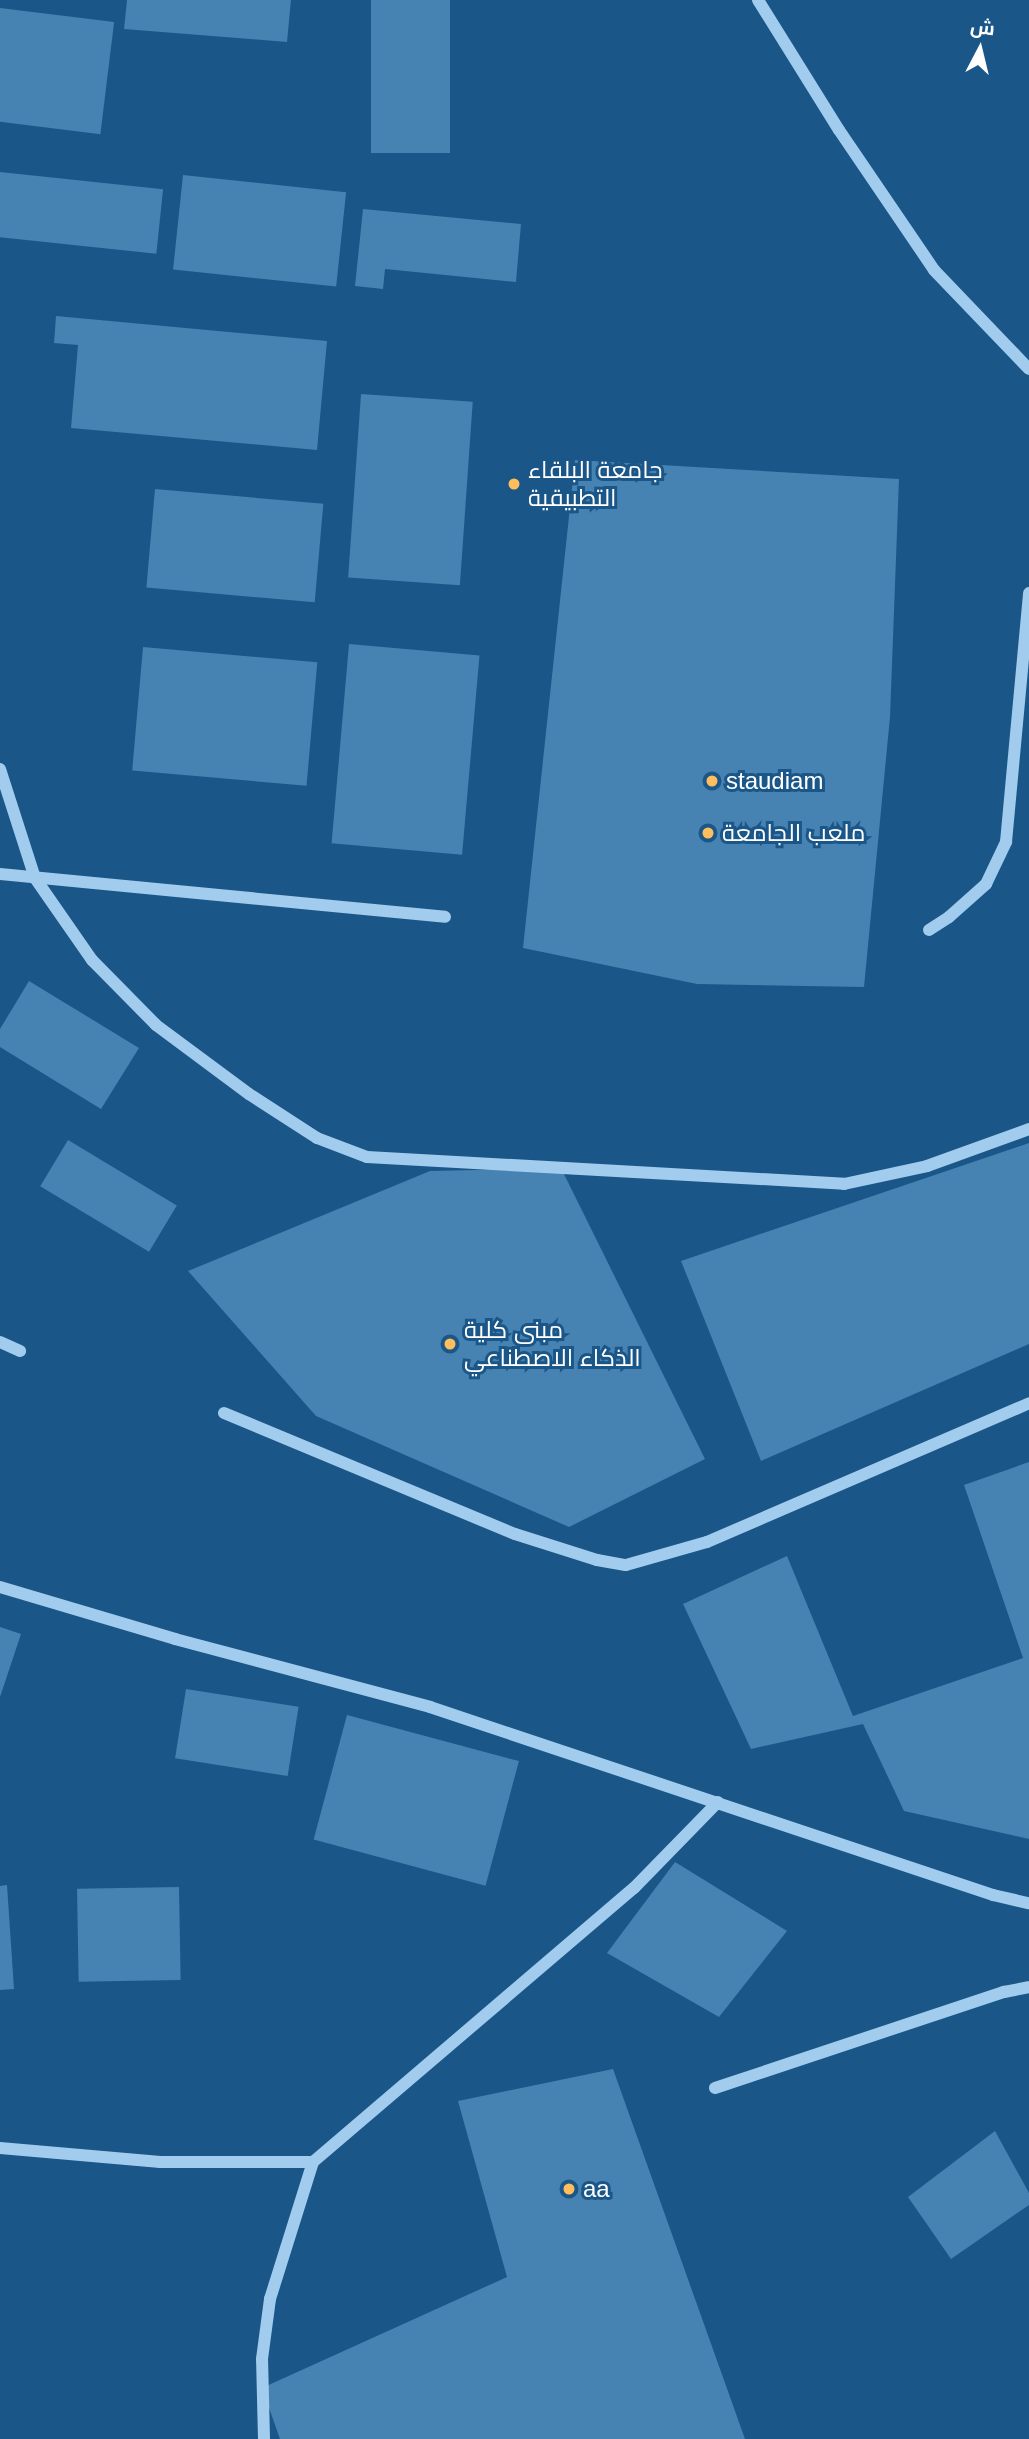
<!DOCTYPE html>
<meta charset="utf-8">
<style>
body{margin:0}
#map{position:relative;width:1029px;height:2439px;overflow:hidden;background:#1a5688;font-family:Helvetica,Cairo,sans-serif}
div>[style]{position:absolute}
.building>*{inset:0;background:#4682b2;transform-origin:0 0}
.minor>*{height:12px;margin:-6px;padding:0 6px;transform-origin:6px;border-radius:6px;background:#a2cced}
.dots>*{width:19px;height:19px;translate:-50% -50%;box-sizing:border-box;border:4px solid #1a5688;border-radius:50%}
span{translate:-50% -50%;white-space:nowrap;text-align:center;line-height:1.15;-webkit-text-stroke:6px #1a5688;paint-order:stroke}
.poi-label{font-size:24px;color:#fff}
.left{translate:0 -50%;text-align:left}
.north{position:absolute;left:945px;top:14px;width:70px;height:70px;-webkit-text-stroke:5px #1a5688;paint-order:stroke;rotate:7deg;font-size:19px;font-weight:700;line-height:28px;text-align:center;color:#fff}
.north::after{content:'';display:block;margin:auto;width:24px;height:32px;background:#fff;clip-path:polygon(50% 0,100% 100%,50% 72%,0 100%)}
</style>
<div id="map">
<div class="building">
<div style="clip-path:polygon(127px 0,291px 0,287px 42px,124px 29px)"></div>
<div style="left:371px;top:0;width:79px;height:153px"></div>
<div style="left:0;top:8px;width:115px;height:113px;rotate:7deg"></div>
<div style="left:0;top:172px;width:164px;height:65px;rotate:6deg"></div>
<div style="left:183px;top:175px;width:164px;height:95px;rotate:6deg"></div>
<div style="clip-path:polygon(363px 209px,521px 224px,516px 282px,385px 269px,383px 289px,355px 286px)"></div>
<div style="clip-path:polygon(56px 316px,327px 341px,317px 450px,71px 428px,78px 345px,54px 343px)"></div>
<div style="left:361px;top:394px;width:112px;height:184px;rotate:4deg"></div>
<div style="clip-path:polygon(575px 460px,899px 479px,890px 717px,864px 987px,697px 984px,523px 948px)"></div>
<div style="left:155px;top:489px;width:169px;height:99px;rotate:5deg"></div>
<div style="left:349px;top:644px;width:131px;height:200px;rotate:5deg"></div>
<div style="left:143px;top:647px;width:175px;height:124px;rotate:5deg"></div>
<div style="clip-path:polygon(29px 981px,139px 1048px,101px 1109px,0 1047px,0 1029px)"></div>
<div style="left:68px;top:1140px;width:127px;height:54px;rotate:31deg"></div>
<div style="clip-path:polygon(1029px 1143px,1029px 1344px,761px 1461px,681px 1261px)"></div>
<div style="clip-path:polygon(561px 1168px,705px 1459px,569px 1527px,316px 1416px,188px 1271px,430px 1171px)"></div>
<div style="clip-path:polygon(1029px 1462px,1029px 1839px,904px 1811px,863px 1724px,751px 1749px,683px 1604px,787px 1556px,853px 1716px,1023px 1658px,964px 1485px)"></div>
<div style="clip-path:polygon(0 1627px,21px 1634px,0 1697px)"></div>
<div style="left:186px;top:1689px;width:114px;height:70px;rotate:9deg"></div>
<div style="left:347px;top:1715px;width:178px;height:129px;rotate:15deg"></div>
<div style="clip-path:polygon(675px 1862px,787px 1931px,719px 2017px,607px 1953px)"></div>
<div style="clip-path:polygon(7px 1885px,14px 1989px,0 1990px,0 1886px)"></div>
<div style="left:179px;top:1887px;width:93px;height:102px;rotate:89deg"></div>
<div style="clip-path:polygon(613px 2069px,745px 2439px,280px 2439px,262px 2388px,507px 2277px,458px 2101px)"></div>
<div style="clip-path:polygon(995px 2131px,1029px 2193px,1029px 2205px,951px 2259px,908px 2197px)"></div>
</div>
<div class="minor">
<div style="left:758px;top:0;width:153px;rotate:58.1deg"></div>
<div style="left:839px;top:130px;width:169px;rotate:55.8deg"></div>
<div style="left:934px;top:270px;width:137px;rotate:46.2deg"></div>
<div style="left:0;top:769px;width:114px;rotate:72.2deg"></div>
<div style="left:35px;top:878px;width:100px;rotate:55.2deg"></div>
<div style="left:92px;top:960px;width:91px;rotate:45.4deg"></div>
<div style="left:156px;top:1025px;width:116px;rotate:36.6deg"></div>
<div style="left:249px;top:1094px;width:81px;rotate:32.9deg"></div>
<div style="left:317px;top:1138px;width:53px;rotate:20.8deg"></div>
<div style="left:367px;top:1157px;width:478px;rotate:3.2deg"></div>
<div style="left:844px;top:1184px;width:85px;rotate:-12.2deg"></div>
<div style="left:927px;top:1166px;width:109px;rotate:-19.9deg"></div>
<div style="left:0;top:874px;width:447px;rotate:5.5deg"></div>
<div style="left:929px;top:930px;width:24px;rotate:-33deg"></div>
<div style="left:949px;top:917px;width:50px;rotate:-41.7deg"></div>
<div style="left:986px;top:884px;width:47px;rotate:-64.5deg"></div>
<div style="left:1006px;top:842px;width:250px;rotate:-84.7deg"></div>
<div style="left:0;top:1342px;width:22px;rotate:24deg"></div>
<div style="left:224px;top:1413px;width:315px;rotate:22.6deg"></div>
<div style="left:515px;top:1534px;width:86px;rotate:17.6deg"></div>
<div style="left:597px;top:1560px;width:29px;rotate:10deg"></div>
<div style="left:626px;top:1565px;width:84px;rotate:-15.9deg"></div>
<div style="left:707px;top:1542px;width:351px;rotate:-23.3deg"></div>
<div style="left:0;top:1587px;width:183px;rotate:16.5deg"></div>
<div style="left:175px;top:1639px;width:264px;rotate:14.9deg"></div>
<div style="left:430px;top:1707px;width:594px;rotate:18.47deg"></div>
<div style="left:993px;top:1895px;width:37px;rotate:13deg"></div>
<div style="left:715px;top:2088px;width:305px;rotate:-18.4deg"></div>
<div style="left:1004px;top:1992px;width:25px;rotate:-11deg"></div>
<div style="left:0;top:2148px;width:161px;rotate:5deg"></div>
<div style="left:160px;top:2162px;width:153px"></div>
<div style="left:313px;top:2162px;width:422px;rotate:-40.5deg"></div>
<div style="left:634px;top:1888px;width:120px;rotate:-45.7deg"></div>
<div style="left:264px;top:2439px;width:80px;rotate:-91.4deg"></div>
<div style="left:262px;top:2359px;width:61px;rotate:-82.4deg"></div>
<div style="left:270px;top:2299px;width:144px;rotate:-72.6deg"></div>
</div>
<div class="dots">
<div style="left:514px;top:484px;background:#ffbe5d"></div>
<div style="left:712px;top:781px;background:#ffbe5d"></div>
<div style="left:708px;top:833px;background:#ffbe5d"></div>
<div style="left:450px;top:1344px;background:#ffbe5d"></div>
<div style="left:569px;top:2189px;background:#ffbe5d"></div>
</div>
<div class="poi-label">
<span class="left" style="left:528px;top:484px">جامعة البلقاء<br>التطبيقية</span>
<span class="left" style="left:726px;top:781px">staudiam</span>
<span class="left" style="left:722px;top:833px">ملعب الجامعة</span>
<span class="left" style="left:464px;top:1344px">مبنى كلية<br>الذكاء الاصطناعي</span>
<span class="left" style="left:583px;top:2189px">aa</span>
</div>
<div class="north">ش</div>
</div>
